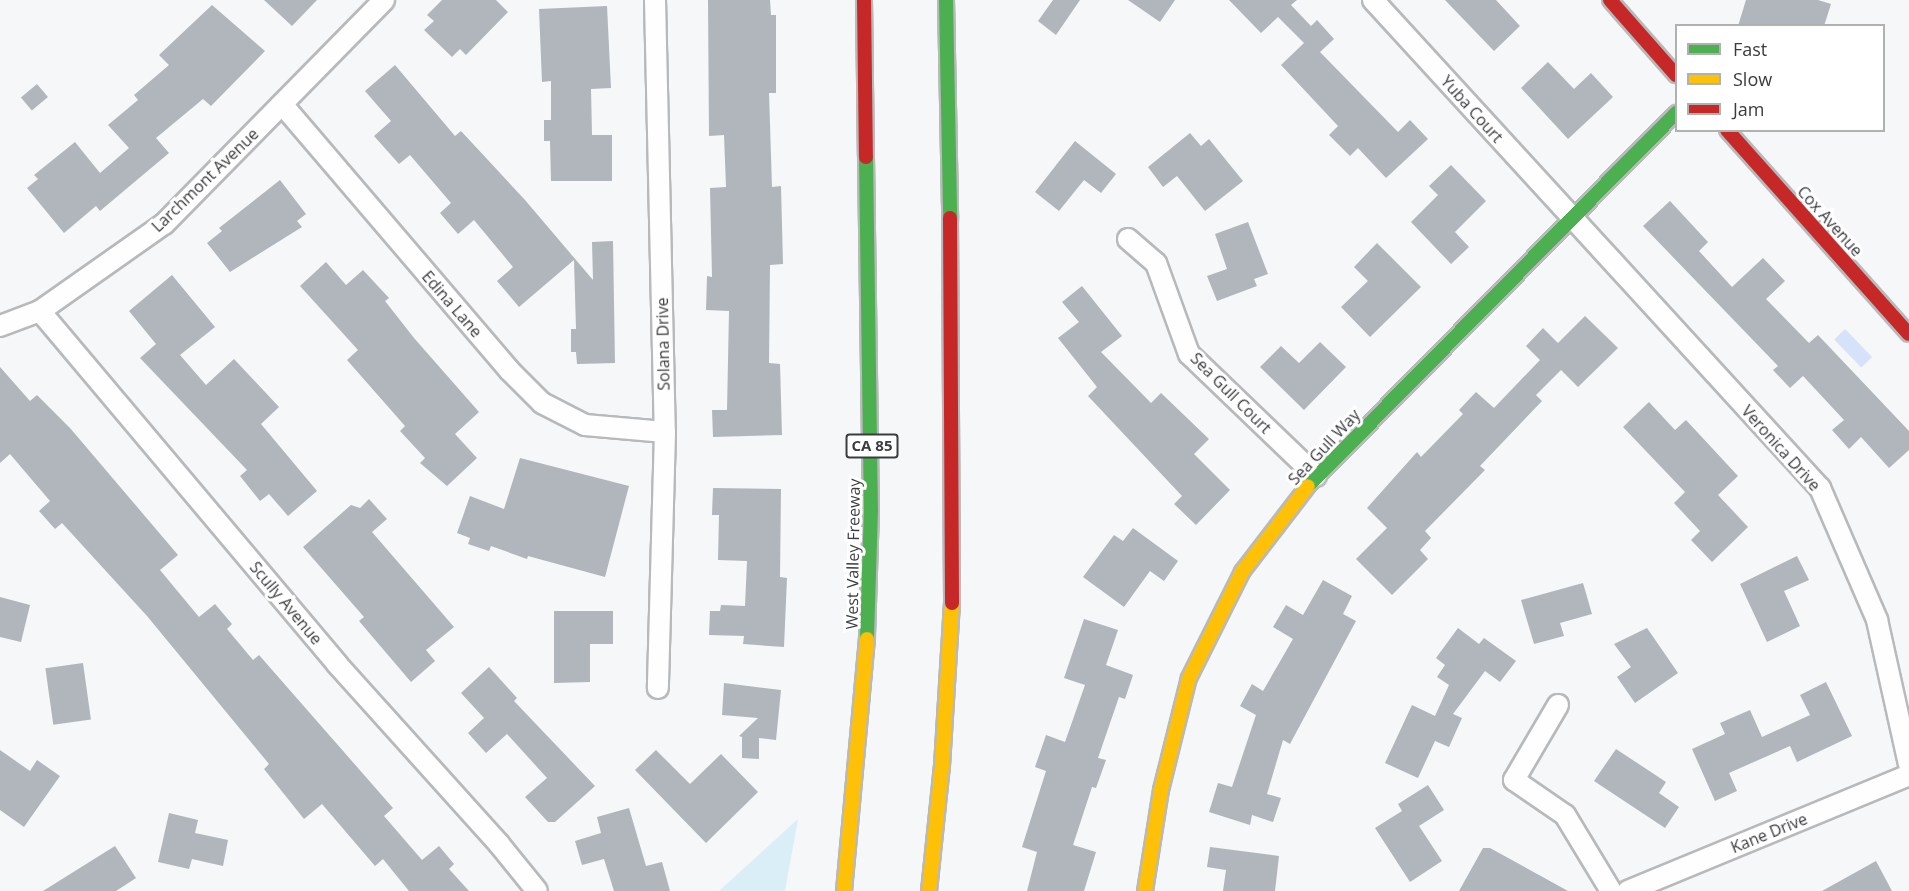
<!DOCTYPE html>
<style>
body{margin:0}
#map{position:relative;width:1909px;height:891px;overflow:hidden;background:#f5f7f9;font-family:"Open Sans",sans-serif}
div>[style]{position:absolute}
.green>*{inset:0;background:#daeef8}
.water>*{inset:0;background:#d6e2fa;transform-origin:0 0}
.building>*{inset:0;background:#b0b6bb;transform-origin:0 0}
.roads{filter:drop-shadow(2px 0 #b8b9bb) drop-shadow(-2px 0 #b8b9bb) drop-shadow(0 2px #b8b9bb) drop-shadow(0 -2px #b8b9bb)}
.street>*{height:20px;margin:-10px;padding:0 10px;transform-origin:10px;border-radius:10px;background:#fefefe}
.fast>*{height:14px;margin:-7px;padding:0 7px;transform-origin:7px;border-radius:7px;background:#4caf50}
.slow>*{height:14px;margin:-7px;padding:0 7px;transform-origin:7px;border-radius:7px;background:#ffc107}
.jam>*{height:14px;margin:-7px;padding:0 7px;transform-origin:7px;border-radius:7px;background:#c62828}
span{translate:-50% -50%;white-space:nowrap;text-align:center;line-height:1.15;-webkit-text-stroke:6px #fff;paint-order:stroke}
.shield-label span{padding:2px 4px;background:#fff;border:2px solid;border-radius:4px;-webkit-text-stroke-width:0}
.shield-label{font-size:15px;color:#3a3c3d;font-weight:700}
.street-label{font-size:16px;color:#3a3c3d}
.legend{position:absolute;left:1675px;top:24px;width:210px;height:108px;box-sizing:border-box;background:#fff;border:2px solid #b0b1b1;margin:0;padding:8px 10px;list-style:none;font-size:18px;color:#3a3c3d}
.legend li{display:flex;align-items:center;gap:12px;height:30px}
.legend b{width:30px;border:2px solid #b0b1b1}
</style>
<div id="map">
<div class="green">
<div style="clip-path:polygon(798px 819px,785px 891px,719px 891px)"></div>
</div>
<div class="water">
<div style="left:1845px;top:329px;width:39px;height:15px;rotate:46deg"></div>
</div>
<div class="building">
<div style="clip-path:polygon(264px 0,317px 0,292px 26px)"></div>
<div style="clip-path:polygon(442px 0,496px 0,508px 12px,466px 55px,460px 49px,452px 57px,424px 30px,434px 21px,427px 15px)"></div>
<div style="clip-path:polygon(708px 0,770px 0,771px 15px,776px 15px,776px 93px,769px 93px,772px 187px,781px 186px,783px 264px,770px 265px,769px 363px,780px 364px,782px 435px,713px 437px,712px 410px,727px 410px,729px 311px,706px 310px,707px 276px,712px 277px,710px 188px,726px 187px,724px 135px,709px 136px)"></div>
<div style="clip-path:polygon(1053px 0,1080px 0,1056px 35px,1038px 21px)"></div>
<div style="clip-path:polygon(1128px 0,1175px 0,1160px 22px)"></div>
<div style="clip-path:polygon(1229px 0,1297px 0,1291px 5px,1311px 26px,1317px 20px,1334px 39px,1320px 52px,1398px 132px,1410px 120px,1428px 139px,1386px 178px,1358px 148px,1350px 156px,1329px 135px,1338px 126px,1281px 65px,1304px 43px,1278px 17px,1261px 33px)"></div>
<div style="clip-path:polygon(1445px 0,1496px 0,1520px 26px,1494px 51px)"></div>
<div style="clip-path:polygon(1746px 0,1818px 0,1831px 4px,1824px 26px,1738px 26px)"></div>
<div style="clip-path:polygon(212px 5px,265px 51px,211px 106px,203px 99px,156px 138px,169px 153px,100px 211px,96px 206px,64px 233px,27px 188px,38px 179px,34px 175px,75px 142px,100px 173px,129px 148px,108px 125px,138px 100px,134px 95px,169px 65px,159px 55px)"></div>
<div style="clip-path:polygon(607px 6px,611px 88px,591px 89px,592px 135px,612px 135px,612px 181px,551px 181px,550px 141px,544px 141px,544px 120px,551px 120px,551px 81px,542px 82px,539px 9px)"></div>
<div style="clip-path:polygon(1548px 62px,1574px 89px,1591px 73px,1613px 97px,1568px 139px,1521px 88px)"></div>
<div style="clip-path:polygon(395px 65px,455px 136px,461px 131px,525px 200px,593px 280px,592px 242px,613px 241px,615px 363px,577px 364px,576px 352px,571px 352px,571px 329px,576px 329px,574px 260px,519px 307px,497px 281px,513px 267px,474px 220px,458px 234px,440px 213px,451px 203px,410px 155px,399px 164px,374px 136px,391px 121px,365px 91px)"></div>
<div style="left:37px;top:84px;width:17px;height:21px;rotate:50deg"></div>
<div style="clip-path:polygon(1190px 133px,1201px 146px,1209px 139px,1243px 181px,1205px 211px,1177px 176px,1163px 187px,1148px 167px)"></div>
<div style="clip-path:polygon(1075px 141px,1116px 174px,1101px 193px,1084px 180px,1059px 211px,1035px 192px)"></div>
<div style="clip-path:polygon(1451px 165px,1486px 201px,1455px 232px,1469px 247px,1451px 264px,1411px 222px,1438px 195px,1429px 186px)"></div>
<div style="clip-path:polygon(280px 180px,306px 214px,297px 221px,302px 227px,230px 272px,207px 243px,222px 231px,219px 228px)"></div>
<div style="clip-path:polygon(1670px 201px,1708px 242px,1699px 251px,1732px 287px,1763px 258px,1785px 281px,1766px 299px,1809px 343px,1818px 335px,1909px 431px,1909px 450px,1889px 468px,1861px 437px,1849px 449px,1832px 430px,1844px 420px,1803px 376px,1790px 388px,1773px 370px,1778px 366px,1643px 226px)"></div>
<div style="clip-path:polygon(1248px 222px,1268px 274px,1254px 279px,1257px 286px,1217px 301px,1207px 276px,1227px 269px,1215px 234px)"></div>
<div style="clip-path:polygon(1377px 243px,1421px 287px,1370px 337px,1341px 307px,1368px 281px,1354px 267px)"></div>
<div style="clip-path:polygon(326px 262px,346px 285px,363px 270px,389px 298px,385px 301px,414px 338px,479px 412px,455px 434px,477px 458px,447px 486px,420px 463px,425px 458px,400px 431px,405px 426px,347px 360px,358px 350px,300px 286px)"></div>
<div style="clip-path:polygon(172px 275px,215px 327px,180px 355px,206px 385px,234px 359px,279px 407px,261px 424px,317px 491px,288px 516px,269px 494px,260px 501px,240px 476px,247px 470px,140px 358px,156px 344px,129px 311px)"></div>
<div style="clip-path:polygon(1082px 286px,1122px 336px,1101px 352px,1151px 403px,1161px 393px,1209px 439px,1194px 454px,1230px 490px,1196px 525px,1174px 504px,1182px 496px,1088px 396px,1097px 387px,1058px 338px,1079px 322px,1062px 302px)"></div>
<div style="clip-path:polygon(1585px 316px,1618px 348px,1578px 387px,1561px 370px,1536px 395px,1542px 401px,1480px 466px,1485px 470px,1425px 531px,1431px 538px,1420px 550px,1428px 559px,1392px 595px,1356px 559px,1387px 528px,1367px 508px,1417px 452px,1421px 457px,1463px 414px,1459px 410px,1476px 392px,1494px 408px,1540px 360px,1526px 346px,1543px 328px,1558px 343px)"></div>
<div style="clip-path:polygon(1320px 342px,1346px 367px,1304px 410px,1260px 367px,1281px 346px,1299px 363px)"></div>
<div style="clip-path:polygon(0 367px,30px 401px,37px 395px,70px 428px,178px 555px,160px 570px,199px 617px,215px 604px,232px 624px,227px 629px,253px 660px,259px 655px,393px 808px,384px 816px,422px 860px,439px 846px,454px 864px,449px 869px,469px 891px,409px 891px,383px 859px,375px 866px,322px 804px,304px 819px,264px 769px,269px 764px,147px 616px,62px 523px,55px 529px,39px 511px,50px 501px,10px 454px,0 463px)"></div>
<div style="clip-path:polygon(1649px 402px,1675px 430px,1686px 420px,1738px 476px,1718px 495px,1748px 527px,1712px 562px,1691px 540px,1700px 531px,1674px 503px,1685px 492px,1623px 427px)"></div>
<div style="clip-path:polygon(520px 458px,629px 486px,605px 577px,528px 556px,527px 559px,491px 546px,489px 551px,468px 544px,470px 538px,457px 533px,470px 496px,504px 509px)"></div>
<div style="clip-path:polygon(713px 488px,781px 489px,780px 577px,787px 578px,784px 647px,743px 644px,744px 636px,709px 635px,710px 611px,720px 611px,721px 605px,745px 606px,747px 561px,718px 560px,719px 515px,712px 515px)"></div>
<div style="clip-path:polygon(369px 499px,387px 519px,372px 532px,454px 627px,426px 650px,435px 661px,411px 682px,359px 621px,364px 617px,303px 547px,351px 505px,360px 508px)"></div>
<div style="clip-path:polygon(1133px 528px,1178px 561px,1164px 581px,1150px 571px,1124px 607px,1083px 577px,1114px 535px,1123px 541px)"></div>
<div style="clip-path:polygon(1797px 556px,1809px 580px,1784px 591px,1800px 626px,1767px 642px,1740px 584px)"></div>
<div style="clip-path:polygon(1323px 580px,1352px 596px,1343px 614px,1356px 621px,1290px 744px,1283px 740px,1267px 794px,1281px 798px,1273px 822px,1252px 815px,1250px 825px,1209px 812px,1218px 783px,1232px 787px,1256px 715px,1240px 706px,1252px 684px,1263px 691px,1293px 639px,1273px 627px,1286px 605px,1303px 615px)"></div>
<div style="clip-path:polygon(1583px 583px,1592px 614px,1560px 623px,1564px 636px,1534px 644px,1521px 600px)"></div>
<div style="clip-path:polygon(0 597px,30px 605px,21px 642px,0 637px)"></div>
<div style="clip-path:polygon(554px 611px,613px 611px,613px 644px,590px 644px,590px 682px,554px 683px)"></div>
<div style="clip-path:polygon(1084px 619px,1118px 630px,1106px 665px,1133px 675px,1125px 699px,1119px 697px,1098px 758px,1106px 760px,1096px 788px,1092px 787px,1073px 845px,1096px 852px,1084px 891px,1027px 891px,1037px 852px,1022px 847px,1046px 771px,1035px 767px,1046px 735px,1065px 742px,1085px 685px,1064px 678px)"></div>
<div style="clip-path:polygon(1458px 628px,1479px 644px,1484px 638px,1516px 661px,1500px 682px,1485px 671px,1453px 714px,1462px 718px,1449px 747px,1435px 741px,1418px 778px,1385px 763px,1412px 705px,1435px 716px,1449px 685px,1437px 677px,1445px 665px,1436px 658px)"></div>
<div style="clip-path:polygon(1647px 628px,1678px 673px,1635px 703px,1617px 677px,1631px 667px,1614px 644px)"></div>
<div style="left:83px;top:663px;width:57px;height:38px;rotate:82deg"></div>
<div style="clip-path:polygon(489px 667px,517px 698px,514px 701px,595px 786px,555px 822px,548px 822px,525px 797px,547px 778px,507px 734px,486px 753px,468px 733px,484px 718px,461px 693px)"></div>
<div style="clip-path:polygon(1826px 682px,1852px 736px,1797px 762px,1790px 746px,1729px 773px,1737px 791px,1715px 801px,1692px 749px,1725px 734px,1720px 723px,1750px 710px,1762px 737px,1810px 715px,1800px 695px)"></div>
<div style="clip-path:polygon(724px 683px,781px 690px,776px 740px,759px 738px,759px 759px,742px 758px,742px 737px,739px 736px,758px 718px,722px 715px)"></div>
<div style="clip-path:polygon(1616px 749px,1666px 782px,1659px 793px,1679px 807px,1665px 828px,1594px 781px)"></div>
<div style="clip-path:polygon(0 750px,30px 771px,37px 760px,60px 776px,24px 827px,0 810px)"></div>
<div style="clip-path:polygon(656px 750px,690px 784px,721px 754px,758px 792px,706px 843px,635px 770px)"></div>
<div style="clip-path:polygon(1428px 785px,1444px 810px,1419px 826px,1442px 861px,1410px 882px,1375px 828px,1402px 811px,1398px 804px)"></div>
<div style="clip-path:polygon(629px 808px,646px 866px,662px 862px,670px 891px,614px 891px,604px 859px,582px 865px,575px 841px,601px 833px,597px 817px)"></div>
<div style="clip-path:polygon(169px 813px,198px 820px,195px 833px,228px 840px,223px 866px,192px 859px,189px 869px,158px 862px)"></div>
<div style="clip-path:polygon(115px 846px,136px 878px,116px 891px,43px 891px)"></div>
<div style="clip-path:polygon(1210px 847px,1279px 856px,1275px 891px,1223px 891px,1226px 870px,1207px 867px)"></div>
<div style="clip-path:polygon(1483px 848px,1490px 848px,1568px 891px,1459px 891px)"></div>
<div style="clip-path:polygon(1876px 861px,1892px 891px,1822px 891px)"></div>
</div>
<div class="roads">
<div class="street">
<div style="left:655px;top:0;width:432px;rotate:88.7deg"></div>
<div style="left:665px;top:432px;width:256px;rotate:91.6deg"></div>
<div style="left:1373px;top:0;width:662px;rotate:47.51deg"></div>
<div style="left:1820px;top:488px;width:144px;rotate:66.6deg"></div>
<div style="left:1877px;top:620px;width:148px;rotate:77.5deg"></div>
<div style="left:282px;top:104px;width:350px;rotate:49.5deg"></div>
<div style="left:509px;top:370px;width:47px;rotate:45deg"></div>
<div style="left:542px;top:403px;width:48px;rotate:27.1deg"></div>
<div style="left:585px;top:425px;width:80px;rotate:5deg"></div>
<div style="left:1128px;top:239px;width:37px;rotate:41deg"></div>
<div style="left:1156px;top:263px;width:97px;rotate:70.1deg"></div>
<div style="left:1189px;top:354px;width:176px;rotate:43.8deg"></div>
<div style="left:40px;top:311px;width:461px;rotate:49.9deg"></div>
<div style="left:337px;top:664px;width:242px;rotate:48deg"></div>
<div style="left:499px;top:844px;width:60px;rotate:51deg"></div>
<div style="left:0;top:326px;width:43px;rotate:-20.6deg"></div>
<div style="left:40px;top:311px;width:151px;rotate:-35.1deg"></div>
<div style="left:164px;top:224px;width:314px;rotate:-45.5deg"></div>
<div style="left:1558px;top:705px;width:87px;rotate:120.4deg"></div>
<div style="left:1514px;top:780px;width:62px;rotate:34.5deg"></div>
<div style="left:1565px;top:815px;width:89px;rotate:58.8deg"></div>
<div style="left:1628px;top:891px;width:304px;rotate:-22.4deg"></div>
</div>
<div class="fast">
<div style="left:946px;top:0;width:218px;rotate:88.9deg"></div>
<div style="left:866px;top:157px;width:352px;rotate:89.2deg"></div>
<div style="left:871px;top:509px;width:130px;rotate:91.8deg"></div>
<div style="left:1308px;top:486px;width:524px;rotate:-45.39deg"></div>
</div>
<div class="slow">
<div style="left:844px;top:891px;width:253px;rotate:-84.8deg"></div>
<div style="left:929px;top:891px;width:126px;rotate:-84.1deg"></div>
<div style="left:942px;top:766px;width:163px;rotate:-86.5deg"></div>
<div style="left:1145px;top:891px;width:102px;rotate:-81deg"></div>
<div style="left:1161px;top:790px;width:115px;rotate:-76deg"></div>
<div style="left:1189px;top:678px;width:119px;rotate:-63.4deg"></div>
<div style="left:1242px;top:572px;width:108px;rotate:-52.5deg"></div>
</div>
<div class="jam">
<div style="left:864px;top:0;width:157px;rotate:89.3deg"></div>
<div style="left:1610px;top:0;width:100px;rotate:48.7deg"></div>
<div style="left:1727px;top:130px;width:273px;rotate:48.3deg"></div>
<div style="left:950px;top:218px;width:385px;rotate:89.7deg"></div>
</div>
</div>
<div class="shield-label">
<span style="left:872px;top:446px">CA 85</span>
</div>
<div class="street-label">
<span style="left:1472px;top:109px;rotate:48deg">Yuba Court</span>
<span style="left:205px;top:180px;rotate:-44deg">Larchmont Avenue</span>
<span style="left:1830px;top:221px;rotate:48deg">Cox Avenue</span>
<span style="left:452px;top:304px;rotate:49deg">Edina Lane</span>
<span style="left:663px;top:344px;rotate:-91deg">Solana Drive</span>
<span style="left:1231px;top:393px;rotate:45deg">Sea Gull Court</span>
<span style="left:1324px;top:447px;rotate:-47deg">Sea Gull Way</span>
<span style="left:1781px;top:448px;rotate:48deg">Veronica Drive</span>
<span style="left:853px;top:554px;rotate:-89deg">West Valley Freeway</span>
<span style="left:286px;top:603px;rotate:50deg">Scully Avenue</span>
<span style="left:1769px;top:833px;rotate:-22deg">Kane Drive</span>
</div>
<ul class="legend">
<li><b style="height:8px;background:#4caf50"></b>Fast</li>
<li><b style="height:8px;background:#ffc107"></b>Slow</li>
<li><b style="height:8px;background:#c62828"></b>Jam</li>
</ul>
</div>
